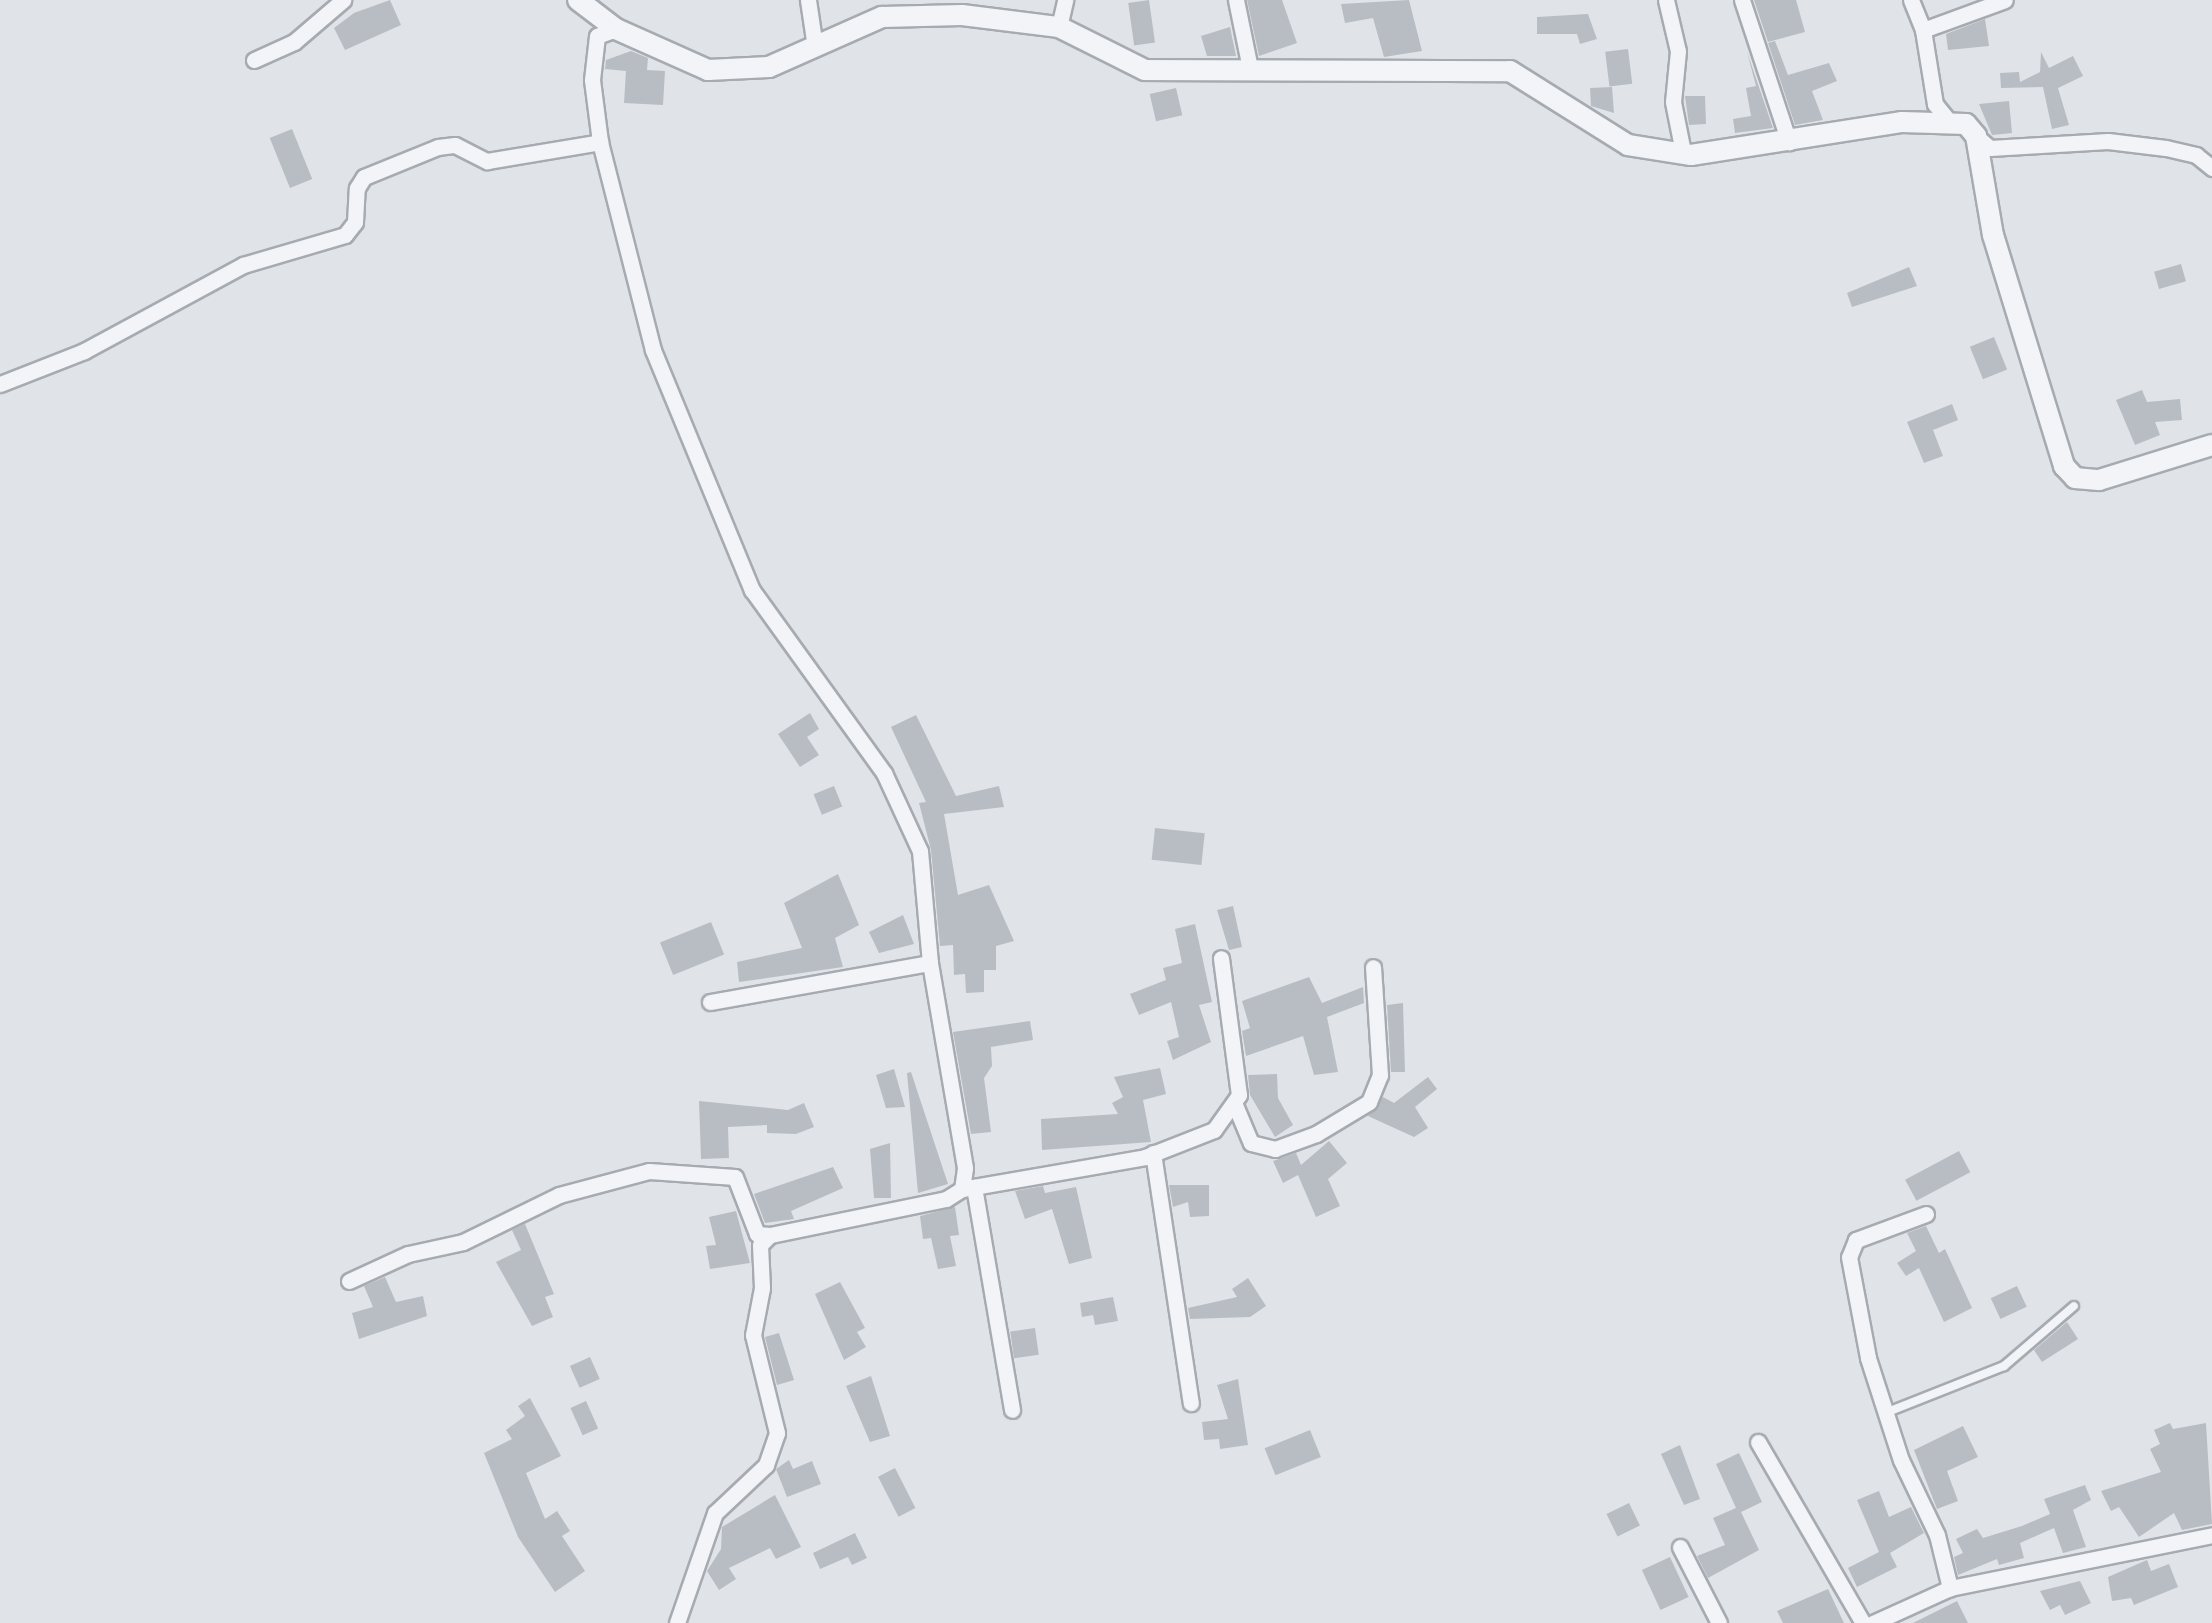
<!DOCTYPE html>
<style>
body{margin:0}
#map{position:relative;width:2212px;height:1623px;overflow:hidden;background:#e0e4e8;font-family:Helvetica,sans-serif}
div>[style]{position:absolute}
.building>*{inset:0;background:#b8bdc4;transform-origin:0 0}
.roads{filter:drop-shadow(2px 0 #a6abb2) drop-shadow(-2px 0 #a6abb2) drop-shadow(0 2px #a6abb2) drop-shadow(0 -2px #a6abb2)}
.service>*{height:8px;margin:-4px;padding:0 4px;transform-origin:4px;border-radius:4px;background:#f3f4f7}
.minor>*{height:15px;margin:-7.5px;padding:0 7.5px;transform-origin:7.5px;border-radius:7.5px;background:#f3f4f7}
.tertiary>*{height:20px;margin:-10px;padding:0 10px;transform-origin:10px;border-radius:10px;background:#f3f4f7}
span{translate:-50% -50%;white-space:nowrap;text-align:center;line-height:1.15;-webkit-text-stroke:9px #f0f3f6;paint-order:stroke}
</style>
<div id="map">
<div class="building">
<div style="clip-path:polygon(390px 0,401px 25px,345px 50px,334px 28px,354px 13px)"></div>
<div style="left:1149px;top:0;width:43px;height:21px;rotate:82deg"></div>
<div style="clip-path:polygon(1247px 0,1282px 0,1297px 43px,1259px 56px)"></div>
<div style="clip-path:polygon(1409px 0,1422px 51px,1384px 57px,1373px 18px,1345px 23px,1341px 4px)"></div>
<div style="clip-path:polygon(1754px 0,1796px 0,1805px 32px,1768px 42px)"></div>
<div style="clip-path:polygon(1588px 14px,1597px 39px,1580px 44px,1577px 34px,1537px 34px,1537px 17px)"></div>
<div style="clip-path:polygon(1985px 19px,1989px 46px,1948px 50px,1946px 34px)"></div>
<div style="clip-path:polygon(1230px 27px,1236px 56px,1207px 56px,1201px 36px)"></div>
<div style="clip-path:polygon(1775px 41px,1788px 75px,1829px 63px,1837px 81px,1812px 91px,1823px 120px,1795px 125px,1768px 43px)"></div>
<div style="left:1628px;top:49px;width:35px;height:23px;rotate:83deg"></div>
<div style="clip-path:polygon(631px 51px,648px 58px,647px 70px,665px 71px,663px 105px,624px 103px,626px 71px,605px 69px,606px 60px)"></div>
<div style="clip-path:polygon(1747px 52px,1773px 128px,1735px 133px,1733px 119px,1751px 116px,1746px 88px,1756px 86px)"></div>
<div style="clip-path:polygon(2041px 52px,2049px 68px,2073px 56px,2083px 76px,2058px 88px,2069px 125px,2052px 129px,2043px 87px,2001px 88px,2000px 73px,2019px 72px,2020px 82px,2040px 72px)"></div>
<div style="clip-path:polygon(1612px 87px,1614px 113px,1591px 106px,1590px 88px)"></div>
<div style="left:1176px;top:88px;width:28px;height:27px;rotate:77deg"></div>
<div style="clip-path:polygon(1685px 96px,1705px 96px,1706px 124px,1689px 125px)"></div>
<div style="clip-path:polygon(2009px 101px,2012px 133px,1992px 135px,1979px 104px)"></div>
<div style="left:292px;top:129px;width:54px;height:24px;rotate:68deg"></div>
<div style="left:2181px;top:264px;width:18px;height:28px;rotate:74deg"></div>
<div style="clip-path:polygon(1909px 267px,1917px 286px,1852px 307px,1847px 293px)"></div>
<div style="left:1994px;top:337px;width:35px;height:26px;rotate:68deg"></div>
<div style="clip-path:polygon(2142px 390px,2147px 402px,2180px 399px,2182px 420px,2155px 422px,2160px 435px,2135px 445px,2116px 400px)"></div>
<div style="clip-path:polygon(1952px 404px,1958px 420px,1933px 430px,1943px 456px,1924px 463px,1907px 422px)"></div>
<div style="clip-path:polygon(810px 713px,819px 729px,807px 737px,819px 755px,800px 767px,778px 734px)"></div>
<div style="clip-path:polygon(916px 715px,956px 796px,999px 786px,1004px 807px,944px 814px,958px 895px,989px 885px,1014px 941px,996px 946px,996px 970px,984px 970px,984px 992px,966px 993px,965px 974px,954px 975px,953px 945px,940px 946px,931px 850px,919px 803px,926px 802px,891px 727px)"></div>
<div style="left:834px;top:786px;width:22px;height:22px;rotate:68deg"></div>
<div style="left:1155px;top:828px;width:50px;height:32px;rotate:6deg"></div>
<div style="clip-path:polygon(838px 874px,859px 925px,835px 938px,843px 967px,739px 982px,737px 962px,802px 948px,784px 903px)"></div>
<div style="clip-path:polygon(1233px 906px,1242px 947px,1229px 950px,1217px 910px)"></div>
<div style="clip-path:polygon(903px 915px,914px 944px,879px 953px,869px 932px)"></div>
<div style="left:711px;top:922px;width:35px;height:55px;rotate:68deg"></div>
<div style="clip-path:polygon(1195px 924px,1212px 1002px,1199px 1005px,1211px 1042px,1173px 1060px,1167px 1041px,1179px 1037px,1171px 1002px,1139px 1015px,1130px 994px,1166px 980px,1163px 968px,1182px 963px,1175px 929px)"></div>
<div style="clip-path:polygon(1309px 977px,1322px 1003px,1363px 987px,1364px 1003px,1327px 1017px,1338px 1072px,1314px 1075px,1303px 1036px,1246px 1056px,1242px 1031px,1250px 1028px,1242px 1001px)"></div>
<div style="clip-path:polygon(1403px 1003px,1405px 1072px,1391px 1072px,1387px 1005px)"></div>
<div style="clip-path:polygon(1030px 1021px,1033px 1040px,991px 1047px,992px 1066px,984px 1078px,991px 1132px,971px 1134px,953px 1032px)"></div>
<div style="clip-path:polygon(1160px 1068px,1166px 1094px,1143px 1100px,1151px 1142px,1042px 1150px,1041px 1119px,1118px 1114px,1112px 1103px,1123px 1097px,1114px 1077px)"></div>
<div style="clip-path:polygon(894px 1069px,905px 1107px,886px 1108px,876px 1075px)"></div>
<div style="clip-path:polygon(911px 1072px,948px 1184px,918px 1193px,907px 1073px)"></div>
<div style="clip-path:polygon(1277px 1074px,1278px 1098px,1293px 1125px,1275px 1137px,1250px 1095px,1248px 1075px)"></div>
<div style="clip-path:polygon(1428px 1077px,1437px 1089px,1415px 1107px,1428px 1128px,1414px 1137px,1368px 1116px,1383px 1097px,1394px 1103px)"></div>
<div style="clip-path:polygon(699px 1101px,788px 1110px,804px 1103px,814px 1127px,796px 1134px,767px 1133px,767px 1125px,728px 1127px,729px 1158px,701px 1159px)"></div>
<div style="clip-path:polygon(1329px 1141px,1347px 1163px,1328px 1179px,1340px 1206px,1316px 1217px,1298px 1175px,1283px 1183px,1273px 1161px,1296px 1153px,1301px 1165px)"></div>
<div style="clip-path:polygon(890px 1143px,891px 1198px,874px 1198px,870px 1149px)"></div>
<div style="left:1959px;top:1151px;width:24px;height:61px;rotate:62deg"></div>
<div style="clip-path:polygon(833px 1167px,843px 1188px,791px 1211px,794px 1219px,765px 1223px,754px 1194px)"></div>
<div style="clip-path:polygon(1169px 1185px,1209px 1185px,1209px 1216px,1190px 1217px,1188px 1202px,1173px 1207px)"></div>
<div style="clip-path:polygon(1043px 1186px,1045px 1193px,1076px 1187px,1092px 1258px,1069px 1264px,1052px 1209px,1025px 1219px,1015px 1191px)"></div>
<div style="clip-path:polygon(955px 1207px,959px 1235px,950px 1236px,956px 1266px,938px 1269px,931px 1238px,923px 1239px,920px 1216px)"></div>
<div style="clip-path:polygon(736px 1211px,750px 1263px,710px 1269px,706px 1246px,716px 1245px,709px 1217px)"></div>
<div style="clip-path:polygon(525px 1224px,554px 1294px,545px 1297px,553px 1317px,532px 1326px,496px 1262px,521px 1250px,512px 1230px)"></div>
<div style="clip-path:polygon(1926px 1226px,1939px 1253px,1945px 1249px,1972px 1308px,1944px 1322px,1919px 1268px,1906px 1276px,1897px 1263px,1916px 1251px,1907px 1233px)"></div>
<div style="clip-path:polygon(385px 1277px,396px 1302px,423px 1296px,427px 1316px,359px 1339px,352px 1313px,373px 1307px,364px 1286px)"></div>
<div style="clip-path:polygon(1248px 1278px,1266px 1306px,1250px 1317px,1190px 1319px,1188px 1308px,1237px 1297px,1232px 1289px)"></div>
<div style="clip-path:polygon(840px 1282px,865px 1328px,857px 1332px,866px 1347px,844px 1360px,815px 1294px)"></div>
<div style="left:2017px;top:1286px;width:23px;height:29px;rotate:65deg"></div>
<div style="clip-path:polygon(1113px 1297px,1118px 1321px,1095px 1325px,1093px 1315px,1082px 1317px,1080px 1303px)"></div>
<div style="clip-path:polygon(2067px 1322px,2078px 1339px,2042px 1362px,2034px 1350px)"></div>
<div style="left:1035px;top:1328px;width:27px;height:25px;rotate:82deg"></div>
<div style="clip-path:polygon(779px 1333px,794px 1380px,777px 1385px,765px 1337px)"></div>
<div style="left:590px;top:1357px;width:24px;height:22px;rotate:66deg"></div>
<div style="clip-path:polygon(871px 1376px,890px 1436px,870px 1442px,846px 1386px)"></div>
<div style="clip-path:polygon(1238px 1379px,1248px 1445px,1220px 1449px,1219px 1439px,1204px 1440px,1202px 1422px,1228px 1419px,1217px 1385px)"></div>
<div style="clip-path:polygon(530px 1398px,561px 1456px,526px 1473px,545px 1519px,557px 1511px,570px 1531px,562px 1536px,585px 1571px,555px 1592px,518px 1537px,484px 1453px,512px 1439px,506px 1430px,525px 1416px,518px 1406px)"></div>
<div style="left:586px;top:1401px;width:30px;height:17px;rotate:66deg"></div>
<div style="clip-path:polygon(2170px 1423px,2173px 1429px,2206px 1423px,2212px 1524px,2182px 1530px,2174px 1513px,2139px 1537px,2119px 1507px,2111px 1511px,2101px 1491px,2161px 1472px,2150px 1449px,2160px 1444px,2154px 1430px)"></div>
<div style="clip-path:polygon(1963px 1426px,1978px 1457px,1947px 1471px,1958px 1501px,1937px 1509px,1914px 1450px)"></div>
<div style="left:1310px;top:1430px;width:29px;height:49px;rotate:68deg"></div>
<div style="clip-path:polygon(1680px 1445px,1700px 1499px,1684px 1505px,1661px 1454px)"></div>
<div style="clip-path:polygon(1739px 1453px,1762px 1502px,1741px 1512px,1759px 1550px,1708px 1578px,1697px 1556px,1725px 1545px,1713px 1518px,1736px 1508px,1716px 1464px)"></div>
<div style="clip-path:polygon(789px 1460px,793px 1469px,812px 1461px,821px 1484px,787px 1497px,776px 1469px)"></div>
<div style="left:895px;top:1468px;width:45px;height:19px;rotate:63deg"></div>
<div style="clip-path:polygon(2085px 1485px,2091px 1500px,2073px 1510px,2086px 1547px,2063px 1553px,2054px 1528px,2020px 1543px,2024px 1558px,1999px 1565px,1997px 1559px,1958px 1575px,1954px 1557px,1963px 1553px,1956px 1539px,1977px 1529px,1983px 1538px,2022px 1526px,2050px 1514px,2044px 1499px)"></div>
<div style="clip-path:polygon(1879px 1491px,1889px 1517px,1911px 1507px,1924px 1533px,1890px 1553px,1897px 1567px,1857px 1587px,1848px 1568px,1879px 1552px,1857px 1500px)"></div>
<div style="clip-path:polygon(775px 1495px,801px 1547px,776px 1559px,770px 1548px,729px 1568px,736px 1579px,719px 1590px,707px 1571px,721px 1549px,722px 1527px)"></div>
<div style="left:1629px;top:1503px;width:25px;height:25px;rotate:64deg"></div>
<div style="clip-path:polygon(855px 1533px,867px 1558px,852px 1565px,848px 1557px,820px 1569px,813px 1553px)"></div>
<div style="left:1670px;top:1557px;width:44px;height:31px;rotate:65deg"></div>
<div style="clip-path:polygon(2147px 1560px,2151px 1571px,2169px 1564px,2178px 1587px,2134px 1605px,2131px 1598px,2112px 1601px,2108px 1577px)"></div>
<div style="clip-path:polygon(2080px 1581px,2091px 1603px,2065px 1615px,2060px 1605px,2050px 1610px,2040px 1591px)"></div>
<div style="clip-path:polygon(1828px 1589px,1844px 1623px,1783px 1623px,1777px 1611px)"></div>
<div style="clip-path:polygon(1957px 1601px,1968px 1623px,1913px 1623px)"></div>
</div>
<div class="roads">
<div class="service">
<div style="left:1885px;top:1413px;width:128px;rotate:-21.6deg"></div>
<div style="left:2004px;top:1366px;width:92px;rotate:-40.6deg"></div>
</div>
<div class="minor">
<div style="left:808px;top:0;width:48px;rotate:81.5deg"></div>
<div style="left:1236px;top:0;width:69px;rotate:78.4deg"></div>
<div style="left:1666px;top:0;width:52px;rotate:76.8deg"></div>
<div style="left:1678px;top:51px;width:51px;rotate:95.6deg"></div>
<div style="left:1673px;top:102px;width:51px;rotate:78.7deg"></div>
<div style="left:1742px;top:0;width:150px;rotate:71.7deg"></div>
<div style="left:1911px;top:0;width:32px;rotate:68deg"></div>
<div style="left:1923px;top:30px;width:75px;rotate:80.8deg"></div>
<div style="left:1935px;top:104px;width:21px;rotate:51deg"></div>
<div style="left:1059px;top:27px;width:28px;rotate:-77deg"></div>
<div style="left:616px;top:29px;width:20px;rotate:160deg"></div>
<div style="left:597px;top:36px;width:44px;rotate:96.5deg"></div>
<div style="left:592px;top:80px;width:63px;rotate:82.6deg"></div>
<div style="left:600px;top:142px;width:215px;rotate:75.7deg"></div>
<div style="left:653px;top:350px;width:260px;rotate:67.6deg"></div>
<div style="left:752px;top:590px;width:226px;rotate:54.2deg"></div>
<div style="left:884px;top:773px;width:86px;rotate:65.2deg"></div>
<div style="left:920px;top:851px;width:112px;rotate:84.9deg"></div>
<div style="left:930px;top:963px;width:208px;rotate:80.3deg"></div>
<div style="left:965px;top:1168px;width:21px;rotate:98deg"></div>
<div style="left:962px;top:1189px;width:19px;rotate:148deg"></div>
<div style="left:946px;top:1199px;width:180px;rotate:168.4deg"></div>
<div style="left:770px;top:1235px;width:14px;rotate:135deg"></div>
<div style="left:760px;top:1245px;width:43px;rotate:87.3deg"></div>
<div style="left:762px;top:1288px;width:48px;rotate:100.8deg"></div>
<div style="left:753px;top:1335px;width:101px;rotate:76.2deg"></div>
<div style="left:777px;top:1433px;width:34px;rotate:109deg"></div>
<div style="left:766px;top:1465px;width:70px;rotate:136.7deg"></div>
<div style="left:715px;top:1513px;width:116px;rotate:109.1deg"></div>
<div style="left:1923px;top:30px;width:87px;rotate:-20.1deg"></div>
<div style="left:254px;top:60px;width:44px;rotate:-24.2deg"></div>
<div style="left:294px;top:42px;width:65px;rotate:-40.6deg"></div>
<div style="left:1976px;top:136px;width:18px;rotate:41deg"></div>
<div style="left:1990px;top:148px;width:118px;rotate:-3.4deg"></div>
<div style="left:2108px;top:141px;width:58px;rotate:6.9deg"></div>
<div style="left:2166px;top:148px;width:31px;rotate:13deg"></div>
<div style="left:2196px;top:155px;width:21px;rotate:39deg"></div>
<div style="left:0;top:384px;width:90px;rotate:-21.4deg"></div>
<div style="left:84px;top:351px;width:181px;rotate:-28.4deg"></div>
<div style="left:243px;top:265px;width:106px;rotate:-16.4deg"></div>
<div style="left:345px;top:235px;width:16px;rotate:-52deg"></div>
<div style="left:355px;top:222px;width:34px;rotate:-87deg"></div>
<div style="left:357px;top:188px;width:13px;rotate:-58deg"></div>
<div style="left:364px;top:177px;width:80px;rotate:-22.1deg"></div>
<div style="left:438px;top:147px;width:17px;rotate:-7deg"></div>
<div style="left:455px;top:145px;width:36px;rotate:27deg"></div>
<div style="left:487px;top:161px;width:115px;rotate:-9.5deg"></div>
<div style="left:710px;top:1002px;width:223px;rotate:-10.1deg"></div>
<div style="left:1235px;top:1105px;width:41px;rotate:67.2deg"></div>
<div style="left:1251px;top:1143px;width:25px;rotate:14deg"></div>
<div style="left:1275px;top:1149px;width:44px;rotate:-20.1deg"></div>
<div style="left:1316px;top:1134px;width:62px;rotate:-31.1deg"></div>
<div style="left:1369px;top:1102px;width:29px;rotate:-68deg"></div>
<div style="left:1380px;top:1075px;width:108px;rotate:-93.7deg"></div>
<div style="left:1153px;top:1153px;width:253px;rotate:81.4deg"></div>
<div style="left:974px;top:1187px;width:226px;rotate:80.3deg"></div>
<div style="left:962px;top:1189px;width:186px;rotate:-9.9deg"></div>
<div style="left:1145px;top:1157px;width:74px;rotate:-21.4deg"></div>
<div style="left:1214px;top:1130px;width:43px;rotate:-54.5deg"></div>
<div style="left:1239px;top:1095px;width:138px;rotate:-97.5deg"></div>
<div style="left:1926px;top:1214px;width:75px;rotate:159.6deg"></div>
<div style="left:1856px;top:1240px;width:18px;rotate:112deg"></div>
<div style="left:1849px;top:1257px;width:103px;rotate:79.3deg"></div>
<div style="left:1868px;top:1358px;width:107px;rotate:72.1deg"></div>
<div style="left:1901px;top:1460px;width:83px;rotate:64.4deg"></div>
<div style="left:1937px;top:1535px;width:55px;rotate:76.2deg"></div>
<div style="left:349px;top:1281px;width:65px;rotate:-24.6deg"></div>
<div style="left:408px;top:1254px;width:56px;rotate:-12.3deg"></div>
<div style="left:463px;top:1242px;width:107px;rotate:-26.1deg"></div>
<div style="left:559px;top:1195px;width:93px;rotate:-14.9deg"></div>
<div style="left:649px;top:1171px;width:86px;rotate:4deg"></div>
<div style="left:735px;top:1177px;width:61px;rotate:68.9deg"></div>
<div style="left:757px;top:1234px;width:13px;rotate:4deg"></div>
<div style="left:1758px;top:1442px;width:209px;rotate:59.9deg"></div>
<div style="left:1680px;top:1547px;width:85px;rotate:62.8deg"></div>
<div style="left:1873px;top:1623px;width:85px;rotate:-24.4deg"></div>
<div style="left:1950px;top:1588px;width:267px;rotate:-11.4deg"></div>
</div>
<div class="tertiary">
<div style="left:578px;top:0;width:48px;rotate:37.3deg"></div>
<div style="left:616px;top:29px;width:101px;rotate:24deg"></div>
<div style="left:708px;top:70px;width:61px;rotate:-2.8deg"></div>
<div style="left:769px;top:67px;width:124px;rotate:-23.9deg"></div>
<div style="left:882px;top:17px;width:80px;rotate:-1.4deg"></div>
<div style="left:962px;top:15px;width:98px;rotate:7.1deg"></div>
<div style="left:1059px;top:27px;width:96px;rotate:26.6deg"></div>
<div style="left:1145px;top:70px;width:365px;rotate:0.2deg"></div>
<div style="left:1510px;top:71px;width:139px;rotate:32.1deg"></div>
<div style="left:1628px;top:145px;width:64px;rotate:9deg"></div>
<div style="left:1691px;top:155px;width:214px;rotate:-8.9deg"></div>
<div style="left:1902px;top:122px;width:64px;rotate:1.8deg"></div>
<div style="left:1966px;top:124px;width:16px;rotate:50deg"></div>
<div style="left:1976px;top:136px;width:100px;rotate:80.3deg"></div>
<div style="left:1993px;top:235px;width:242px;rotate:72.9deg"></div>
<div style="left:2064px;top:466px;width:16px;rotate:47deg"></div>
<div style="left:2075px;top:478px;width:24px;rotate:5deg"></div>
<div style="left:2099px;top:480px;width:118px;rotate:-17.2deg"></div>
</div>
</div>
</div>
